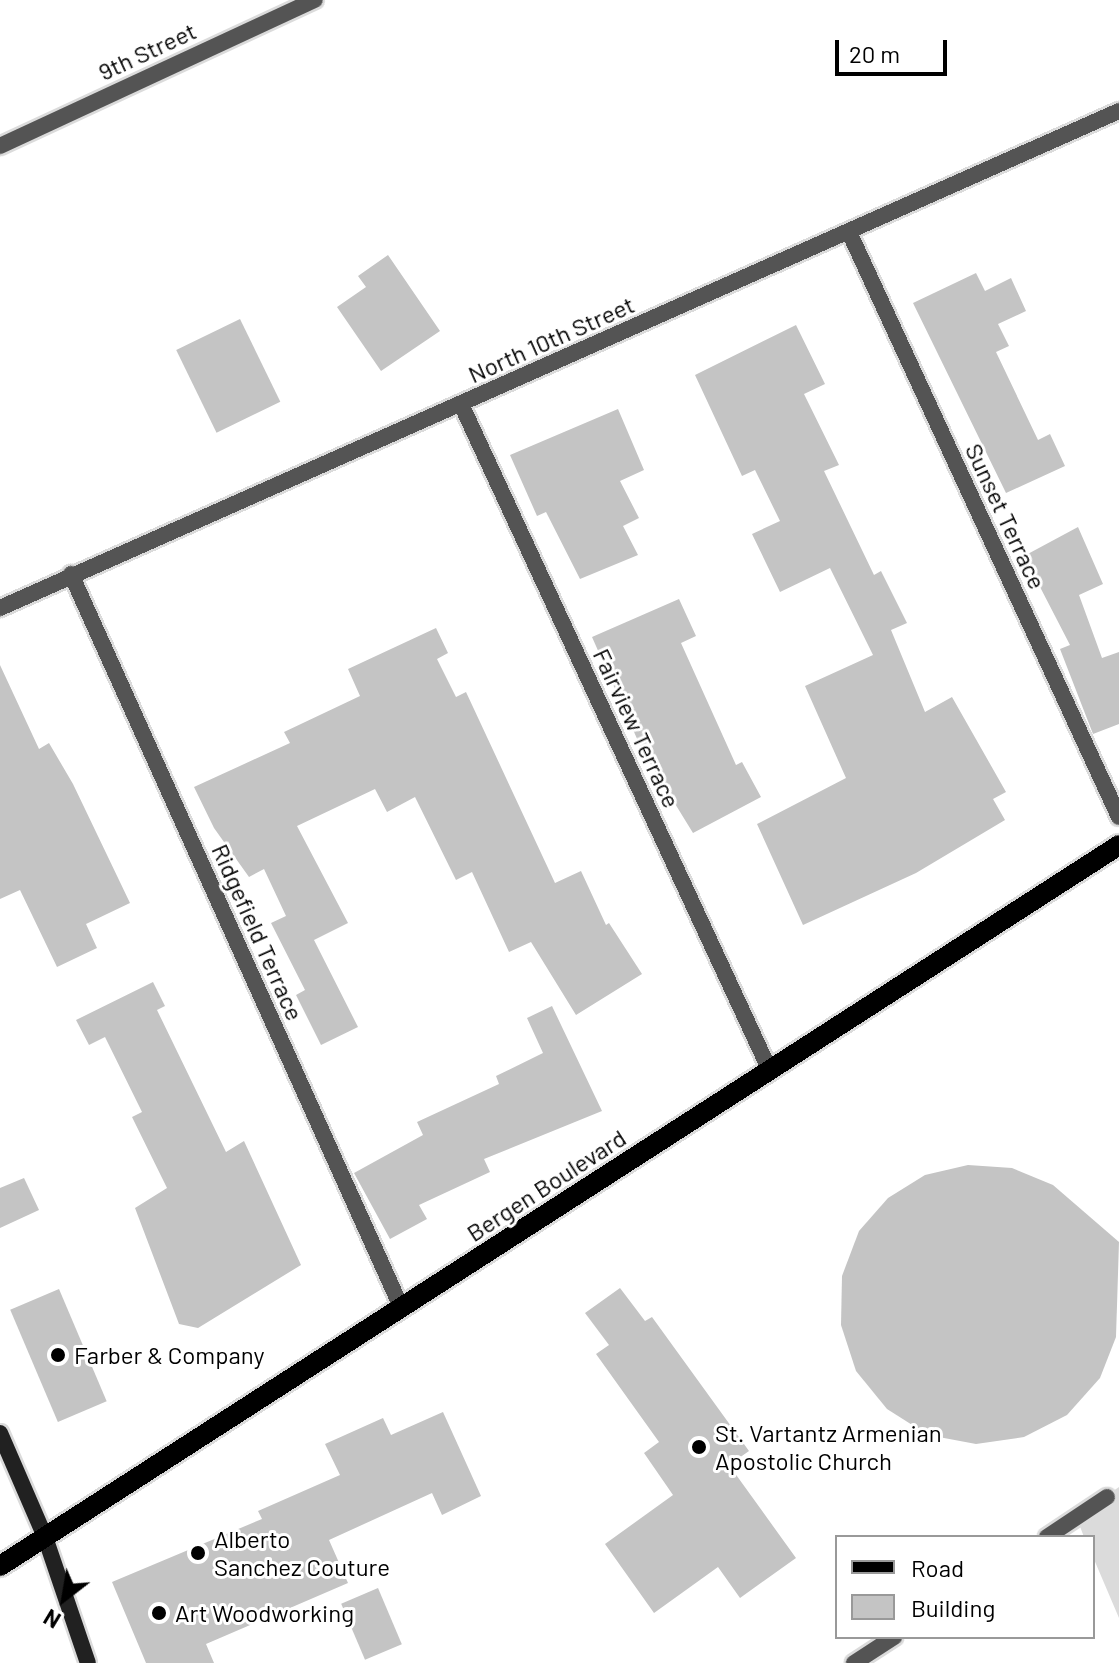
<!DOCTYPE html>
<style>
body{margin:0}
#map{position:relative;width:1119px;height:1663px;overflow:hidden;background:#fff;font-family:Barlow,sans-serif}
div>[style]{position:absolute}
.green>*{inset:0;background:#dbdbdb}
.building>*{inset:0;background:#c4c4c4;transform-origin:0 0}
.roads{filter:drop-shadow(2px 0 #dbdbdb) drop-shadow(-2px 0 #dbdbdb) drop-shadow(0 2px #dbdbdb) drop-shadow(0 -2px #dbdbdb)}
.street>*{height:16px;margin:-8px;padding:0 8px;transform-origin:8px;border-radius:8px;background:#545454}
.secondary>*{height:16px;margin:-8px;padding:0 8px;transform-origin:8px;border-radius:8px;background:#212121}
.primary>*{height:20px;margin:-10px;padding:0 10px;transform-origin:10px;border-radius:10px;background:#000}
.dots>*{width:22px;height:22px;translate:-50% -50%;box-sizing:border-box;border:4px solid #fff;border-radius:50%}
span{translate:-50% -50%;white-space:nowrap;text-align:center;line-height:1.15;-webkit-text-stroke:6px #fff;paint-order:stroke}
.street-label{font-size:24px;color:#000}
.poi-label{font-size:24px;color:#000}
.left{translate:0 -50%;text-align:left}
.legend{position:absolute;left:835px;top:1535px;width:260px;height:104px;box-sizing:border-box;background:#fff;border:2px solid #999;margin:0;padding:10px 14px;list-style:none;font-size:24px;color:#000}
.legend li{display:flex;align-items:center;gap:16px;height:40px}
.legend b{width:40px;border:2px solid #999}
.north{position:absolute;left:24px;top:1559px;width:80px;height:80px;-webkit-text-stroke:6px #fff;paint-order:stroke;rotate:211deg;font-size:22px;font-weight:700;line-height:32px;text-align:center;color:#000}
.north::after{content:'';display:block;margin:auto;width:28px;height:36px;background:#000;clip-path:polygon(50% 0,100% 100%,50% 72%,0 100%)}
.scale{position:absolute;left:835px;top:40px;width:112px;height:36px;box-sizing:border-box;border:4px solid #000;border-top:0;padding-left:10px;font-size:24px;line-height:28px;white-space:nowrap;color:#000;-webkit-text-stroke:6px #fff;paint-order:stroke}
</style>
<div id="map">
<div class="green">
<div style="clip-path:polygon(1119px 1487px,1119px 1618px,1093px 1557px,1093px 1537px,1084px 1537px,1076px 1516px)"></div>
</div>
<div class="building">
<div style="clip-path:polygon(388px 255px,440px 331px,381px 371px,337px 307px,366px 287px,358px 276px)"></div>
<div style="clip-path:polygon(976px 273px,985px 291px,1011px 278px,1026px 311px,998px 324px,1009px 346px,996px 352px,1038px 440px,1050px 434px,1065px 466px,1006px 493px,913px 303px)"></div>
<div style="left:240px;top:319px;width:92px;height:71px;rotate:64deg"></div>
<div style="clip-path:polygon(796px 325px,825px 384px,804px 394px,839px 465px,824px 471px,874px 575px,881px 571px,907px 623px,891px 630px,925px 712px,952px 697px,1006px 792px,993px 799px,1005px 820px,916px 873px,803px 925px,757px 824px,846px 778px,805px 686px,873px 655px,830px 568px,780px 592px,752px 534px,780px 521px,755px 470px,742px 476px,695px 375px)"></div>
<div style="clip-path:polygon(618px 409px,644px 470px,620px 481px,639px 518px,623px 526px,638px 555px,580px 579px,546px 512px,537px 516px,510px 455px)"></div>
<div style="clip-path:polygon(1078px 527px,1103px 584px,1079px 595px,1102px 658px,1119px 652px,1119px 724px,1093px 734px,1060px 649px,1070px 645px,1024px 556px)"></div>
<div style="clip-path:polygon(679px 599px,696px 636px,681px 643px,736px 765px,742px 762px,761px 797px,693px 833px,642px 750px,592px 637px)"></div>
<div style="clip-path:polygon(436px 628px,448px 653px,437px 659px,456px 697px,466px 692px,555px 883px,581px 871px,606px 925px,609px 923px,642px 974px,576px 1015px,531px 942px,509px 952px,472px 872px,456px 880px,415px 797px,387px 812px,375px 789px,297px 826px,348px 923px,314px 940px,358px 1027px,321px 1045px,296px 995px,305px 990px,271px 923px,286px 916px,264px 869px,249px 877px,214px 828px,194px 787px,290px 743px,284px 732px,360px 696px,348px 669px)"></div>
<div style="clip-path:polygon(0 665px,39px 749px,49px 743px,73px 784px,130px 903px,86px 924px,97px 948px,57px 967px,20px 890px,0 899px)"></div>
<div style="clip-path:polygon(153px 982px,165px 1006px,157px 1010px,226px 1152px,244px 1141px,301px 1265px,198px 1328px,179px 1324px,135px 1208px,167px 1188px,132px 1117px,142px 1112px,105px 1037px,89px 1045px,76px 1020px)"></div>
<div style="clip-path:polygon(552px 1006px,602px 1111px,484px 1159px,490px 1172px,419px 1205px,427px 1219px,390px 1239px,354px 1173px,423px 1135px,417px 1122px,499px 1084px,496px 1076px,543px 1053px,527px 1018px)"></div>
<div style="clip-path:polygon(968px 1165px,1012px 1168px,1053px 1185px,1119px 1242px,1116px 1337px,1100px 1378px,1067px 1415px,1024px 1437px,976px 1444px,928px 1435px,887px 1409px,856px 1371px,841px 1325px,842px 1276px,859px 1231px,888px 1198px,925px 1175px)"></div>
<div style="clip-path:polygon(24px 1178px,39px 1210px,0 1228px,0 1188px)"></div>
<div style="clip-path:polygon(620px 1288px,645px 1321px,652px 1317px,749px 1451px,729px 1465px,796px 1558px,740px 1598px,718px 1567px,654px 1613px,605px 1544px,673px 1495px,644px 1453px,659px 1442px,596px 1354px,609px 1345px,585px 1313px)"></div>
<div style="left:59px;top:1289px;width:122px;height:53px;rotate:67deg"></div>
<div style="clip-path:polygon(443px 1412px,481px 1496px,442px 1515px,432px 1493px,329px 1540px,348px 1583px,206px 1644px,214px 1663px,146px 1663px,112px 1582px,262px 1519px,258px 1511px,340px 1475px,325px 1444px,383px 1418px,391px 1435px)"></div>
<div style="left:378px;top:1588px;width:61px;height:40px;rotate:67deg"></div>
</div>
<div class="roads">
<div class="street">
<div style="left:0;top:146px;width:347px;rotate:-24.9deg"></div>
<div style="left:850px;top:234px;width:642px;rotate:65.23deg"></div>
<div style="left:461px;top:404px;width:735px;rotate:65.14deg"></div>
<div style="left:71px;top:574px;width:806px;rotate:65.76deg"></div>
<div style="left:0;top:608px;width:1224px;rotate:-23.95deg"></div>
<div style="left:1047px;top:1537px;width:72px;rotate:-33.7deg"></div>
<div style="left:854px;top:1663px;width:48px;rotate:-33deg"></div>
</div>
<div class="secondary">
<div style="left:0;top:1433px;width:113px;rotate:66.6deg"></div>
<div style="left:45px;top:1537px;width:133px;rotate:71.2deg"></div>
</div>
<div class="primary">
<div style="left:0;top:1566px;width:1331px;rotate:-32.79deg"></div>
</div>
</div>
<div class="dots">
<div style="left:58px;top:1355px;background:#000"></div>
<div style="left:699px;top:1447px;background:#000"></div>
<div style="left:198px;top:1553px;background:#000"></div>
<div style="left:159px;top:1613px;background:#000"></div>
</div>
<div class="street-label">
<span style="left:147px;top:51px;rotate:-25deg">9th Street</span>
<span style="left:551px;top:339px;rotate:-24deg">North 10th Street</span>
<span style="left:1006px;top:516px;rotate:65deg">Sunset Terrace</span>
<span style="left:637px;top:728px;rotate:65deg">Fairview Terrace</span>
<span style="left:258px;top:932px;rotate:66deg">Ridgefield Terrace</span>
<span style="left:546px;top:1185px;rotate:-33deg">Bergen Boulevard</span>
</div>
<div class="poi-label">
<span class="left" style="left:74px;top:1355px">Farber &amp; Company</span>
<span class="left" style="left:715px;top:1447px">St. Vartantz Armenian<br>Apostolic Church</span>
<span class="left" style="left:214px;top:1553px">Alberto<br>Sanchez Couture</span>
<span class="left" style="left:175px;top:1613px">Art Woodworking</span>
</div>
<ul class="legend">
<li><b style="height:10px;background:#000"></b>Road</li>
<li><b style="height:22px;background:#c4c4c4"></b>Building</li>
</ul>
<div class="north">N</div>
<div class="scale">20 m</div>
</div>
